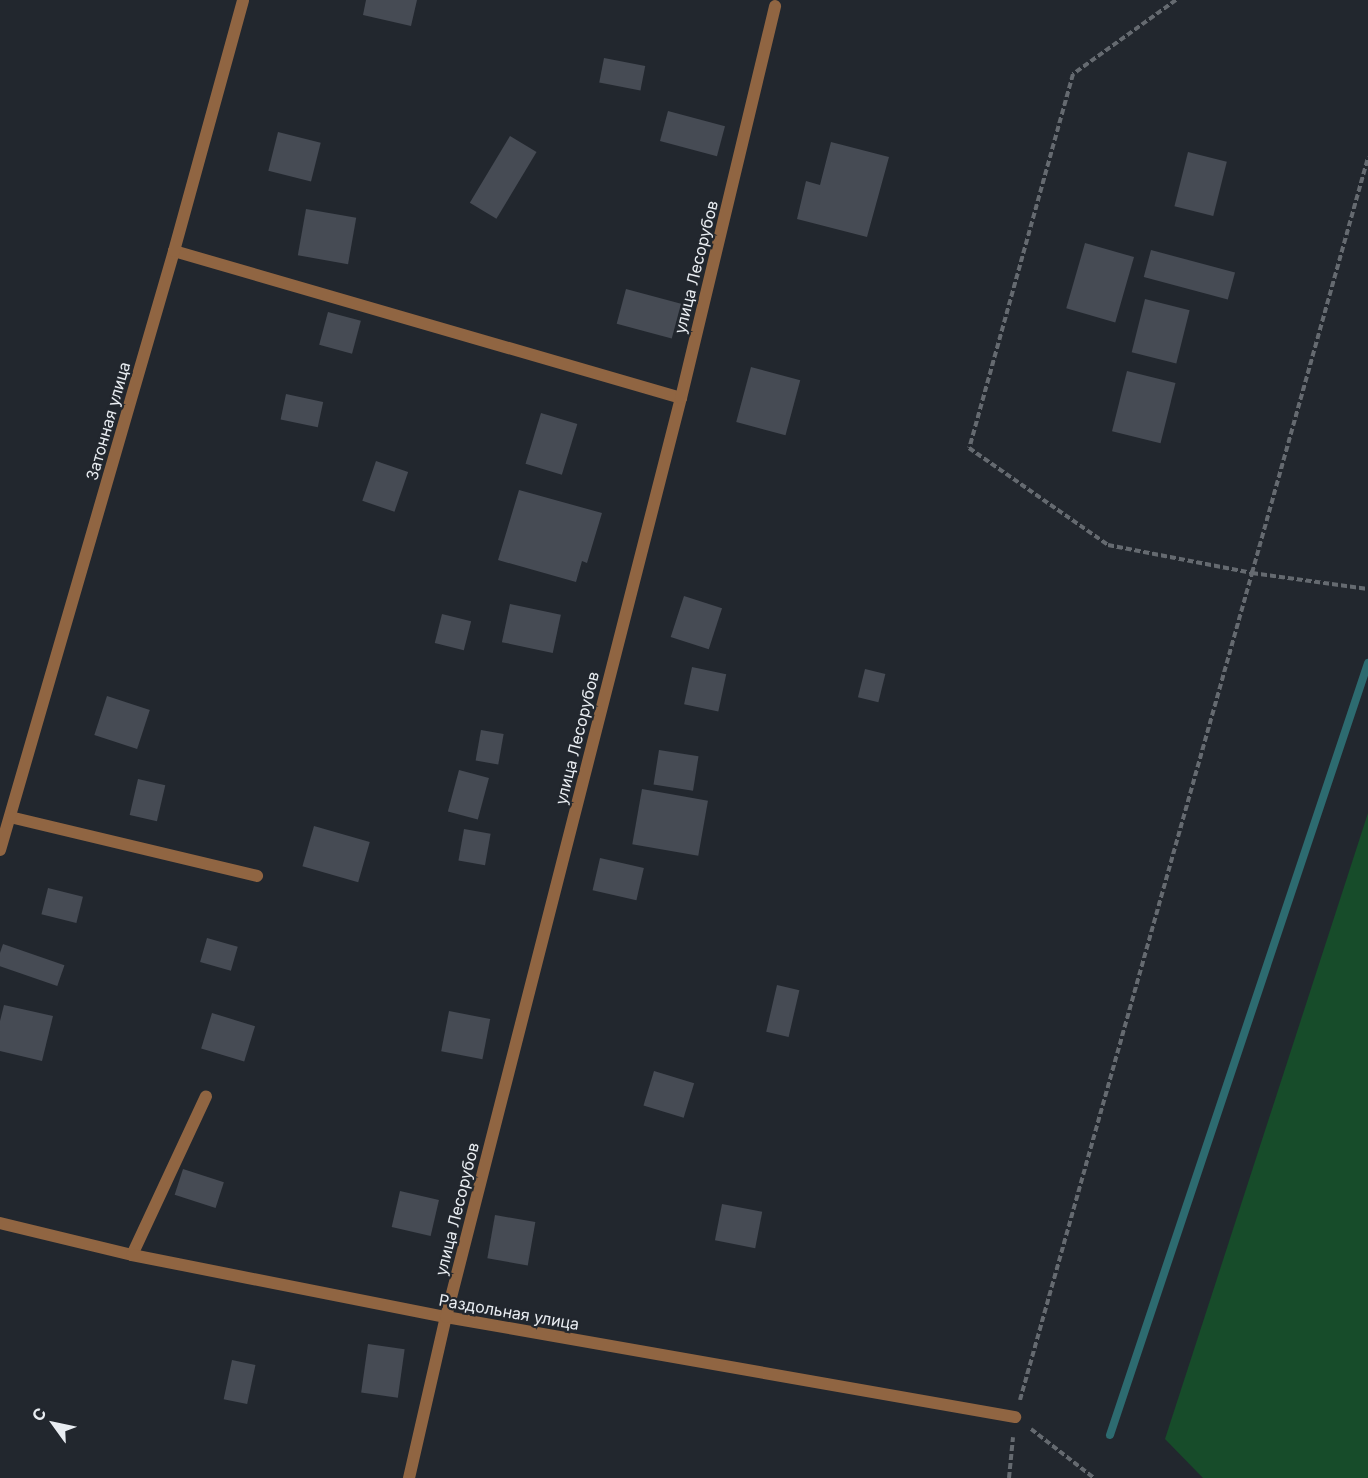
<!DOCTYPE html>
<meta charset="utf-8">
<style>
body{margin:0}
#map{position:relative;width:1368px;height:1478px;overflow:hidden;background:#22272e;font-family:Inter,sans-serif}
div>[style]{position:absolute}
.green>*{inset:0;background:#174c2a}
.stream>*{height:8px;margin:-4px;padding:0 4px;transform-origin:4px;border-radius:4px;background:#2d6b70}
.building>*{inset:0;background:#464b54;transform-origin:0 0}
.path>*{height:4px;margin-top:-2px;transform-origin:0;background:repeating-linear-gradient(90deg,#656a70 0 6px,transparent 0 9px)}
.lane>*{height:12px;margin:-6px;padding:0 6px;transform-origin:6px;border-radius:6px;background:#906542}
.street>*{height:12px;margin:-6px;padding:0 6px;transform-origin:6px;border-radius:6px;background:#906542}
span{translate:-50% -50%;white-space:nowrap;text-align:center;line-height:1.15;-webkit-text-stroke:4.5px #22272e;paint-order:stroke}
.street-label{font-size:16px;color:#e9edf2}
.north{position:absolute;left:24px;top:1394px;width:60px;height:60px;-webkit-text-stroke:4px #22272e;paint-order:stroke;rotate:303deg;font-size:16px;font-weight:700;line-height:24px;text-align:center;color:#e9edf2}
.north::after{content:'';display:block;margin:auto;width:21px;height:27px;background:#e9edf2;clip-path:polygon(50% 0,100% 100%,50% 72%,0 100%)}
</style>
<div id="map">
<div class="green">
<div style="clip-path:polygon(1368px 813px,1368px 1478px,1203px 1478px,1165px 1439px)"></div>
</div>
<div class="stream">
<div style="left:1110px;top:1435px;width:814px;rotate:-71.52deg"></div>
</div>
<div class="building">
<div style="clip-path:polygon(366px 0,417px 0,411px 26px,363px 15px)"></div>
<div style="left:604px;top:58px;width:42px;height:25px;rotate:11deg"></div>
<div style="left:668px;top:111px;width:59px;height:31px;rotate:15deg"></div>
<div style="left:278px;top:132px;width:44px;height:40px;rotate:14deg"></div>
<div style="left:510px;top:136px;width:31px;height:78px;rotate:31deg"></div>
<div style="clip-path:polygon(831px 142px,889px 157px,867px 237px,797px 219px,806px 181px,820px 185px)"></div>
<div style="left:1188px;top:152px;width:40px;height:56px;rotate:14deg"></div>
<div style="left:306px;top:209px;width:51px;height:47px;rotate:10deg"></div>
<div style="left:1085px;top:243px;width:51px;height:68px;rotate:16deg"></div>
<div style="left:1151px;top:250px;width:87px;height:28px;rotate:15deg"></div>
<div style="left:626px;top:289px;width:57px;height:36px;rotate:15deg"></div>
<div style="left:1145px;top:299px;width:46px;height:55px;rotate:14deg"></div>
<div style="left:328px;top:312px;width:34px;height:34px;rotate:15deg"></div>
<div style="left:751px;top:367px;width:51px;height:57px;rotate:15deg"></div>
<div style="left:1127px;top:371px;width:50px;height:62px;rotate:14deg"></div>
<div style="left:286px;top:394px;width:38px;height:26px;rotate:12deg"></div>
<div style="left:541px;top:413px;width:38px;height:53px;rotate:17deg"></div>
<div style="left:376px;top:461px;width:34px;height:42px;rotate:19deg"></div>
<div style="clip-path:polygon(519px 490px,602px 513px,587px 563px,582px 561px,576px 582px,498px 560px)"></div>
<div style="left:684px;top:596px;width:40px;height:43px;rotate:18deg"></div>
<div style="left:510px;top:604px;width:52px;height:39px;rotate:12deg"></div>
<div style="left:442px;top:614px;width:30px;height:30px;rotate:14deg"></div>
<div style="left:692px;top:667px;width:35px;height:38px;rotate:12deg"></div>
<div style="left:865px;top:669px;width:21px;height:29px;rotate:14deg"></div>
<div style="left:107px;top:696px;width:45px;height:41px;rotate:18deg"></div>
<div style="left:481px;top:730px;width:23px;height:31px;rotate:10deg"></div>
<div style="left:659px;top:750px;width:40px;height:35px;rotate:9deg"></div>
<div style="left:459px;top:770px;width:31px;height:43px;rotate:15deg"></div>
<div style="left:138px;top:779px;width:28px;height:37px;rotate:13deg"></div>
<div style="left:642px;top:789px;width:67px;height:56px;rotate:10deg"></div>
<div style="left:314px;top:826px;width:58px;height:42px;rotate:16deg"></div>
<div style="left:464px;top:829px;width:27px;height:32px;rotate:10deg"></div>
<div style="left:600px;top:858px;width:45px;height:33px;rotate:13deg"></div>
<div style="left:48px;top:888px;width:36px;height:27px;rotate:14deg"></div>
<div style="left:207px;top:938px;width:32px;height:25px;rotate:16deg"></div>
<div style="left:3px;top:944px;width:65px;height:22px;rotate:19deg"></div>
<div style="left:777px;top:985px;width:23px;height:48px;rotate:13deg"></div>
<div style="clip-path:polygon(4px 1005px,53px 1016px,42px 1061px,0 1051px,0 1021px)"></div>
<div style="left:449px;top:1011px;width:42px;height:41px;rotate:11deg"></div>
<div style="left:212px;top:1013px;width:45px;height:37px;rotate:17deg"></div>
<div style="left:654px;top:1071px;width:42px;height:36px;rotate:17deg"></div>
<div style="left:183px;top:1169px;width:43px;height:27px;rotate:18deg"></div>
<div style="left:400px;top:1191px;width:40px;height:37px;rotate:13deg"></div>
<div style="left:722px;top:1204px;width:41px;height:37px;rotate:11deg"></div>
<div style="left:495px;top:1215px;width:41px;height:44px;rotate:10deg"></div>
<div style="left:368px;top:1344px;width:37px;height:49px;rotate:8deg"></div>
<div style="left:232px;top:1360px;width:24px;height:40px;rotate:12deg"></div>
</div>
<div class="path">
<div style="left:1176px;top:0;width:127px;rotate:144.3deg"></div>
<div style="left:1073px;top:74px;width:388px;rotate:105.5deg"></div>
<div style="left:969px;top:448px;width:169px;rotate:34.9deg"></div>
<div style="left:1108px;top:545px;width:147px;rotate:11deg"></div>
<div style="left:1252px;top:573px;width:432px;rotate:-74.4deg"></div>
<div style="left:1020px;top:1400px;width:859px;rotate:-74.33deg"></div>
<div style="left:1252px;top:573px;width:117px;rotate:7.9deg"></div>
<div style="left:1031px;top:1429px;width:80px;rotate:37.9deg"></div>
<div style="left:1009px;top:1478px;width:41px;rotate:-84.4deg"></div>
</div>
<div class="lane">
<div style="left:174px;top:251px;width:528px;rotate:16.17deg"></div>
<div style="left:10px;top:817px;width:254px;rotate:13.4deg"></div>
<div style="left:132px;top:1255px;width:175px;rotate:-65deg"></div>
</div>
<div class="street">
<div style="left:0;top:850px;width:624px;rotate:-73.8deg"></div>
<div style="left:174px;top:251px;width:260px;rotate:-74.6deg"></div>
<div style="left:0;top:1223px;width:136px;rotate:13.6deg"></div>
<div style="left:132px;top:1255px;width:320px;rotate:11.2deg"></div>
<div style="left:446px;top:1317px;width:578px;rotate:9.97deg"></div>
<div style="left:409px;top:1478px;width:165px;rotate:-77.1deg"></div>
<div style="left:446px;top:1317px;width:949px;rotate:-75.66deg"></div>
<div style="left:681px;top:398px;width:403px;rotate:-76.5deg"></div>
</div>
<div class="street-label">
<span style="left:696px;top:267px;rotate:-76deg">улица Лесорубов</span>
<span style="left:108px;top:421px;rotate:-74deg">Затонная улица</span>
<span style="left:577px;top:738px;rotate:-76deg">улица Лесорубов</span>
<span style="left:457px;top:1209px;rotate:-76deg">улица Лесорубов</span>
<span style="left:509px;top:1312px;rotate:10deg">Раздольная улица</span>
</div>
<div class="north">С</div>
</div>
